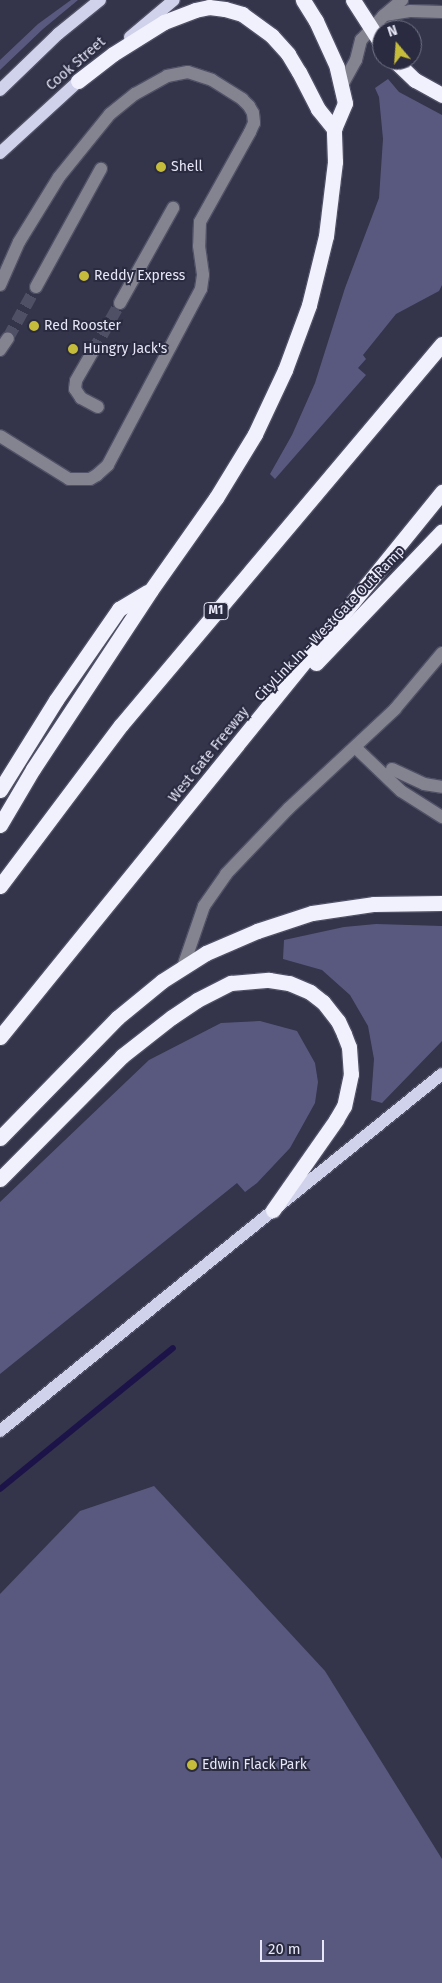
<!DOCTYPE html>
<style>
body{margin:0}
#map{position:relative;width:442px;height:1983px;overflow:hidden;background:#34344b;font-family:"Fira Sans",sans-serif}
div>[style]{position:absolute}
.green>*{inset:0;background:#59597f}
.stream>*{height:6px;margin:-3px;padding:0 3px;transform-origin:3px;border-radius:3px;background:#1c1349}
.minor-tunnel>*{height:12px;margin-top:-6px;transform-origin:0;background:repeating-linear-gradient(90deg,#4f4f65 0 12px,transparent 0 18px)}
.roads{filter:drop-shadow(1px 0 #505066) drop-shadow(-1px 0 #505066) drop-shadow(0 1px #505066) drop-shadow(0 -1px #505066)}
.minor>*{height:12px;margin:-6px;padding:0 6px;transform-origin:6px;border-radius:6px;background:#848490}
.major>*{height:12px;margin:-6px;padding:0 6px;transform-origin:6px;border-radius:6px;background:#d0d1ea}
.highway>*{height:15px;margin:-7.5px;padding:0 7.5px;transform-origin:7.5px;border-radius:7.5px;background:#f1f1fd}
.dots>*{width:14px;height:14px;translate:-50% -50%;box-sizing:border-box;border:2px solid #2a2a40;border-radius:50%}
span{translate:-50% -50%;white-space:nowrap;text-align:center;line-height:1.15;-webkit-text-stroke:4px #2a2a40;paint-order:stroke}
.shield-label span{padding:1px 4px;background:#2a2a40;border:1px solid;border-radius:4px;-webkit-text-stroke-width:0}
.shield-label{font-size:12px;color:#e6e6f6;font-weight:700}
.street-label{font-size:14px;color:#e6e6f6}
.poi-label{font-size:14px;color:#e6e6f6}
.left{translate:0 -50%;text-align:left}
.north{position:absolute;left:372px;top:20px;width:50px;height:50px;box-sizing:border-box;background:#2a2a40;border:1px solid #757589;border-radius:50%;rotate:342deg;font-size:14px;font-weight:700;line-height:20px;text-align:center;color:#e6e6f6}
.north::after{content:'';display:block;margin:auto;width:18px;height:22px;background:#c6bc3c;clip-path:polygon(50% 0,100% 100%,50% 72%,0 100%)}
.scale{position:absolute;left:260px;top:1940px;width:64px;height:22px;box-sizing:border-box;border:2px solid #e6e6f6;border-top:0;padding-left:6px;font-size:15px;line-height:18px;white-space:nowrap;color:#e6e6f6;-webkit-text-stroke:4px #2a2a40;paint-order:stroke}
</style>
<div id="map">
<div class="green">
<div style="clip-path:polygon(71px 0,78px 0,43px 29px,0 70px,0 60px,38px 24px)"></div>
<div style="clip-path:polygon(388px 79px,399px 92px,442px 115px,442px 285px,439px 291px,396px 314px,363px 355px,366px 359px,358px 368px,366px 375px,275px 479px,270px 474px,292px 435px,315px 383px,345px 288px,379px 198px,383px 139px,379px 97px,375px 88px)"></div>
<div style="clip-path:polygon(376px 924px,442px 926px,442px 1041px,382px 1103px,371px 1100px,374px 1059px,368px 1026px,350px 995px,322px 970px,283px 959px,284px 940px,344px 927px)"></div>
<div style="clip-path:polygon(260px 1021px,297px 1031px,315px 1063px,318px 1082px,315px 1103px,290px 1148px,257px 1183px,245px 1192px,237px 1183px,0 1374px,0 1202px,149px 1060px,221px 1023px)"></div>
<div style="clip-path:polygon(154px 1486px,325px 1671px,442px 1859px,442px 1983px,0 1983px,0 1594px,80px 1511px)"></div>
</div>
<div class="stream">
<div style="left:0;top:1489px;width:223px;rotate:-39.2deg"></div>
</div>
<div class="minor-tunnel">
<div style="left:8px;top:338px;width:58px;rotate:-61.2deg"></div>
<div style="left:93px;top:351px;width:55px;rotate:-60.6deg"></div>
</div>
<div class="roads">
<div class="minor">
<div style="left:385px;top:15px;width:25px;rotate:-9deg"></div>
<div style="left:410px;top:11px;width:32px;rotate:2deg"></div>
<div style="left:341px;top:87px;width:31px;rotate:-61deg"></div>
<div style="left:356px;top:60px;width:21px;rotate:-76deg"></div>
<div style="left:361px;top:40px;width:33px;rotate:-47deg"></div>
<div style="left:383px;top:16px;width:25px;rotate:-40deg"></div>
<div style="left:0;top:285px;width:47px;rotate:-66.2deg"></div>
<div style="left:19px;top:242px;width:76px;rotate:-58.4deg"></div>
<div style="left:59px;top:177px;width:81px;rotate:-51deg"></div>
<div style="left:110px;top:114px;width:32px;rotate:-39deg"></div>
<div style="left:135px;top:94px;width:37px;rotate:-29deg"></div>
<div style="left:167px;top:76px;width:21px;rotate:-11deg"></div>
<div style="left:188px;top:72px;width:25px;rotate:18deg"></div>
<div style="left:212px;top:80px;width:36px;rotate:32deg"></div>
<div style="left:242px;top:99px;width:10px;rotate:45deg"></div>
<div style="left:249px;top:106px;width:8px;rotate:60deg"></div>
<div style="left:253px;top:113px;width:10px;rotate:84deg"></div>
<div style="left:254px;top:123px;width:10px;rotate:114deg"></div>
<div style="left:250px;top:132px;width:103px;rotate:119.1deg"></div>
<div style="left:200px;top:222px;width:24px;rotate:92deg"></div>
<div style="left:199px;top:246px;width:29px;rotate:82deg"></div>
<div style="left:203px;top:275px;width:14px;rotate:98deg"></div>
<div style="left:201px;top:289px;width:199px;rotate:117.9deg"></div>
<div style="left:108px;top:465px;width:15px;rotate:138deg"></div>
<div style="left:97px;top:475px;width:8px;rotate:150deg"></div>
<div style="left:90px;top:479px;width:21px;rotate:180deg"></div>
<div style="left:69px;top:479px;width:81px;rotate:-148.1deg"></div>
<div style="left:36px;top:287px;width:135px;rotate:-61.2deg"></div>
<div style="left:120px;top:303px;width:109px;rotate:-60.8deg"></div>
<div style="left:0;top:350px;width:14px;rotate:-56deg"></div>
<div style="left:93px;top:351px;width:34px;rotate:120deg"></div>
<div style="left:76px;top:381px;width:8px;rotate:97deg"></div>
<div style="left:75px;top:389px;width:11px;rotate:56deg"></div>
<div style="left:81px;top:398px;width:19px;rotate:28deg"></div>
<div style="left:356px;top:748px;width:62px;rotate:43.7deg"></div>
<div style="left:401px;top:791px;width:49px;rotate:32.4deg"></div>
<div style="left:392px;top:769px;width:35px;rotate:25deg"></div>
<div style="left:424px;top:784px;width:18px;rotate:9deg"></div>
<div style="left:183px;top:967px;width:65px;rotate:-71deg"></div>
<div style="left:204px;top:906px;width:39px;rotate:-55deg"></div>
<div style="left:226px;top:874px;width:91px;rotate:-46.3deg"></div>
<div style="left:289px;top:808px;width:145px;rotate:-43deg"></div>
<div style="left:395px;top:709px;width:73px;rotate:-50deg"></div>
</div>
<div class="major">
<div style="left:130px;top:37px;width:57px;rotate:-40.1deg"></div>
<div style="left:0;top:90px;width:81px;rotate:-44deg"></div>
<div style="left:58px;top:34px;width:54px;rotate:-39deg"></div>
<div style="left:0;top:153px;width:114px;rotate:-42.5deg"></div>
<div style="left:0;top:1431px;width:568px;rotate:-38.93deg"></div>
</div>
<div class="highway">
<div style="left:353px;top:0;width:54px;rotate:57.2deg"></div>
<div style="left:394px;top:60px;width:29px;rotate:44deg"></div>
<div style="left:415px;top:80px;width:31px;rotate:29deg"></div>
<div style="left:78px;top:81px;width:44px;rotate:-37.6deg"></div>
<div style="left:113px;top:54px;width:60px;rotate:-32.1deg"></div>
<div style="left:164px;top:22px;width:33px;rotate:-21deg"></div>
<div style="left:195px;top:10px;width:14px;rotate:-12deg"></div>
<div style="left:209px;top:7px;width:16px;rotate:7deg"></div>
<div style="left:225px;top:9px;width:18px;rotate:16deg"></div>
<div style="left:242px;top:14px;width:37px;rotate:36deg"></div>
<div style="left:272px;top:36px;width:24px;rotate:48deg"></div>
<div style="left:288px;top:54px;width:21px;rotate:59deg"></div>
<div style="left:299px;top:72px;width:42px;rotate:62.8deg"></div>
<div style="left:318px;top:109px;width:26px;rotate:51deg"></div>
<div style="left:316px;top:663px;width:182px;rotate:-46.3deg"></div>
<div style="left:0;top:790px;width:106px;rotate:-58.1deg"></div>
<div style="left:56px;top:700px;width:111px;rotate:-55.3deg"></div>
<div style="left:119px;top:609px;width:33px;rotate:-31deg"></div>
<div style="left:0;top:825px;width:65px;rotate:-59.5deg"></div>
<div style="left:33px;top:769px;width:214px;rotate:-56.6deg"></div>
<div style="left:151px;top:590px;width:113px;rotate:-54.8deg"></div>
<div style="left:216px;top:498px;width:75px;rotate:-58.6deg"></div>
<div style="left:255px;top:434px;width:71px;rotate:-64.9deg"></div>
<div style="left:285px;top:370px;width:69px;rotate:-69.7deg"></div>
<div style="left:309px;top:305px;width:71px;rotate:-76.2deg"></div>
<div style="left:326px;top:236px;width:75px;rotate:-83.1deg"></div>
<div style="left:335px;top:162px;width:33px;rotate:-92deg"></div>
<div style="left:334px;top:129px;width:28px;rotate:-67deg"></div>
<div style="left:345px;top:103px;width:37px;rotate:-103deg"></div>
<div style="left:337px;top:67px;width:51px;rotate:-114.5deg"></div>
<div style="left:316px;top:21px;width:25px;rotate:-122deg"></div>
<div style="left:0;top:886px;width:201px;rotate:-53.1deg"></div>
<div style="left:121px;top:725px;width:498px;rotate:-49.9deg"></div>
<div style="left:0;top:1037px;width:702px;rotate:-50.96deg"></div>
<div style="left:0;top:1138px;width:168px;rotate:-45.7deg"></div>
<div style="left:117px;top:1018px;width:58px;rotate:-39.4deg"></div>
<div style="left:162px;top:981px;width:52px;rotate:-32.5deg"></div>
<div style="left:206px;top:953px;width:56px;rotate:-23.3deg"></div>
<div style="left:257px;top:931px;width:58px;rotate:-18.1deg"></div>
<div style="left:312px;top:913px;width:63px;rotate:-8.3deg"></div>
<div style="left:374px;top:904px;width:68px;rotate:-0.8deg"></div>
<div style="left:0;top:1179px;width:173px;rotate:-45.2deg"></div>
<div style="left:122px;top:1056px;width:63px;rotate:-38deg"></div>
<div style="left:172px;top:1017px;width:30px;rotate:-34deg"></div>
<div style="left:197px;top:1000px;width:38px;rotate:-27deg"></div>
<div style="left:231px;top:983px;width:38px;rotate:-5deg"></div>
<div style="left:269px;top:980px;width:20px;rotate:9deg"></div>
<div style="left:289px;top:983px;width:23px;rotate:23deg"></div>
<div style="left:310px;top:992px;width:16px;rotate:38deg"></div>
<div style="left:323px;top:1002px;width:24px;rotate:52deg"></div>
<div style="left:338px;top:1021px;width:14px;rotate:65deg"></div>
<div style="left:344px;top:1034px;width:14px;rotate:69deg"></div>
<div style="left:349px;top:1047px;width:27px;rotate:86deg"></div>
<div style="left:351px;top:1074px;width:33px;rotate:102deg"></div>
<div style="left:344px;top:1106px;width:16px;rotate:120deg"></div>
<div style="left:336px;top:1120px;width:110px;rotate:125deg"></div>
</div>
</div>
<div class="dots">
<div style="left:161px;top:167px;background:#c6bc3c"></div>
<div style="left:84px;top:276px;background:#c6bc3c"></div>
<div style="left:34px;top:326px;background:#c6bc3c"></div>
<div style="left:73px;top:349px;background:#c6bc3c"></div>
<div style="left:192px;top:1765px;background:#c6bc3c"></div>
</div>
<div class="shield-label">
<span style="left:216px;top:611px">M1</span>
</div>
<div class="street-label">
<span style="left:76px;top:64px;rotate:-41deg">Cook Street</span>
<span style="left:330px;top:624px;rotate:-46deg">CityLink In - West Gate Out Ramp</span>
<span style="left:209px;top:755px;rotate:-51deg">West Gate Freeway</span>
</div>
<div class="poi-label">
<span class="left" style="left:171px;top:167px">Shell</span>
<span class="left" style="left:94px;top:276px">Reddy Express</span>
<span class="left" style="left:44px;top:326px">Red Rooster</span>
<span class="left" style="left:83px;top:349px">Hungry Jack's</span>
<span class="left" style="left:202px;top:1765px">Edwin Flack Park</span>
</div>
<div class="north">N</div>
<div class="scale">20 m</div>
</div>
